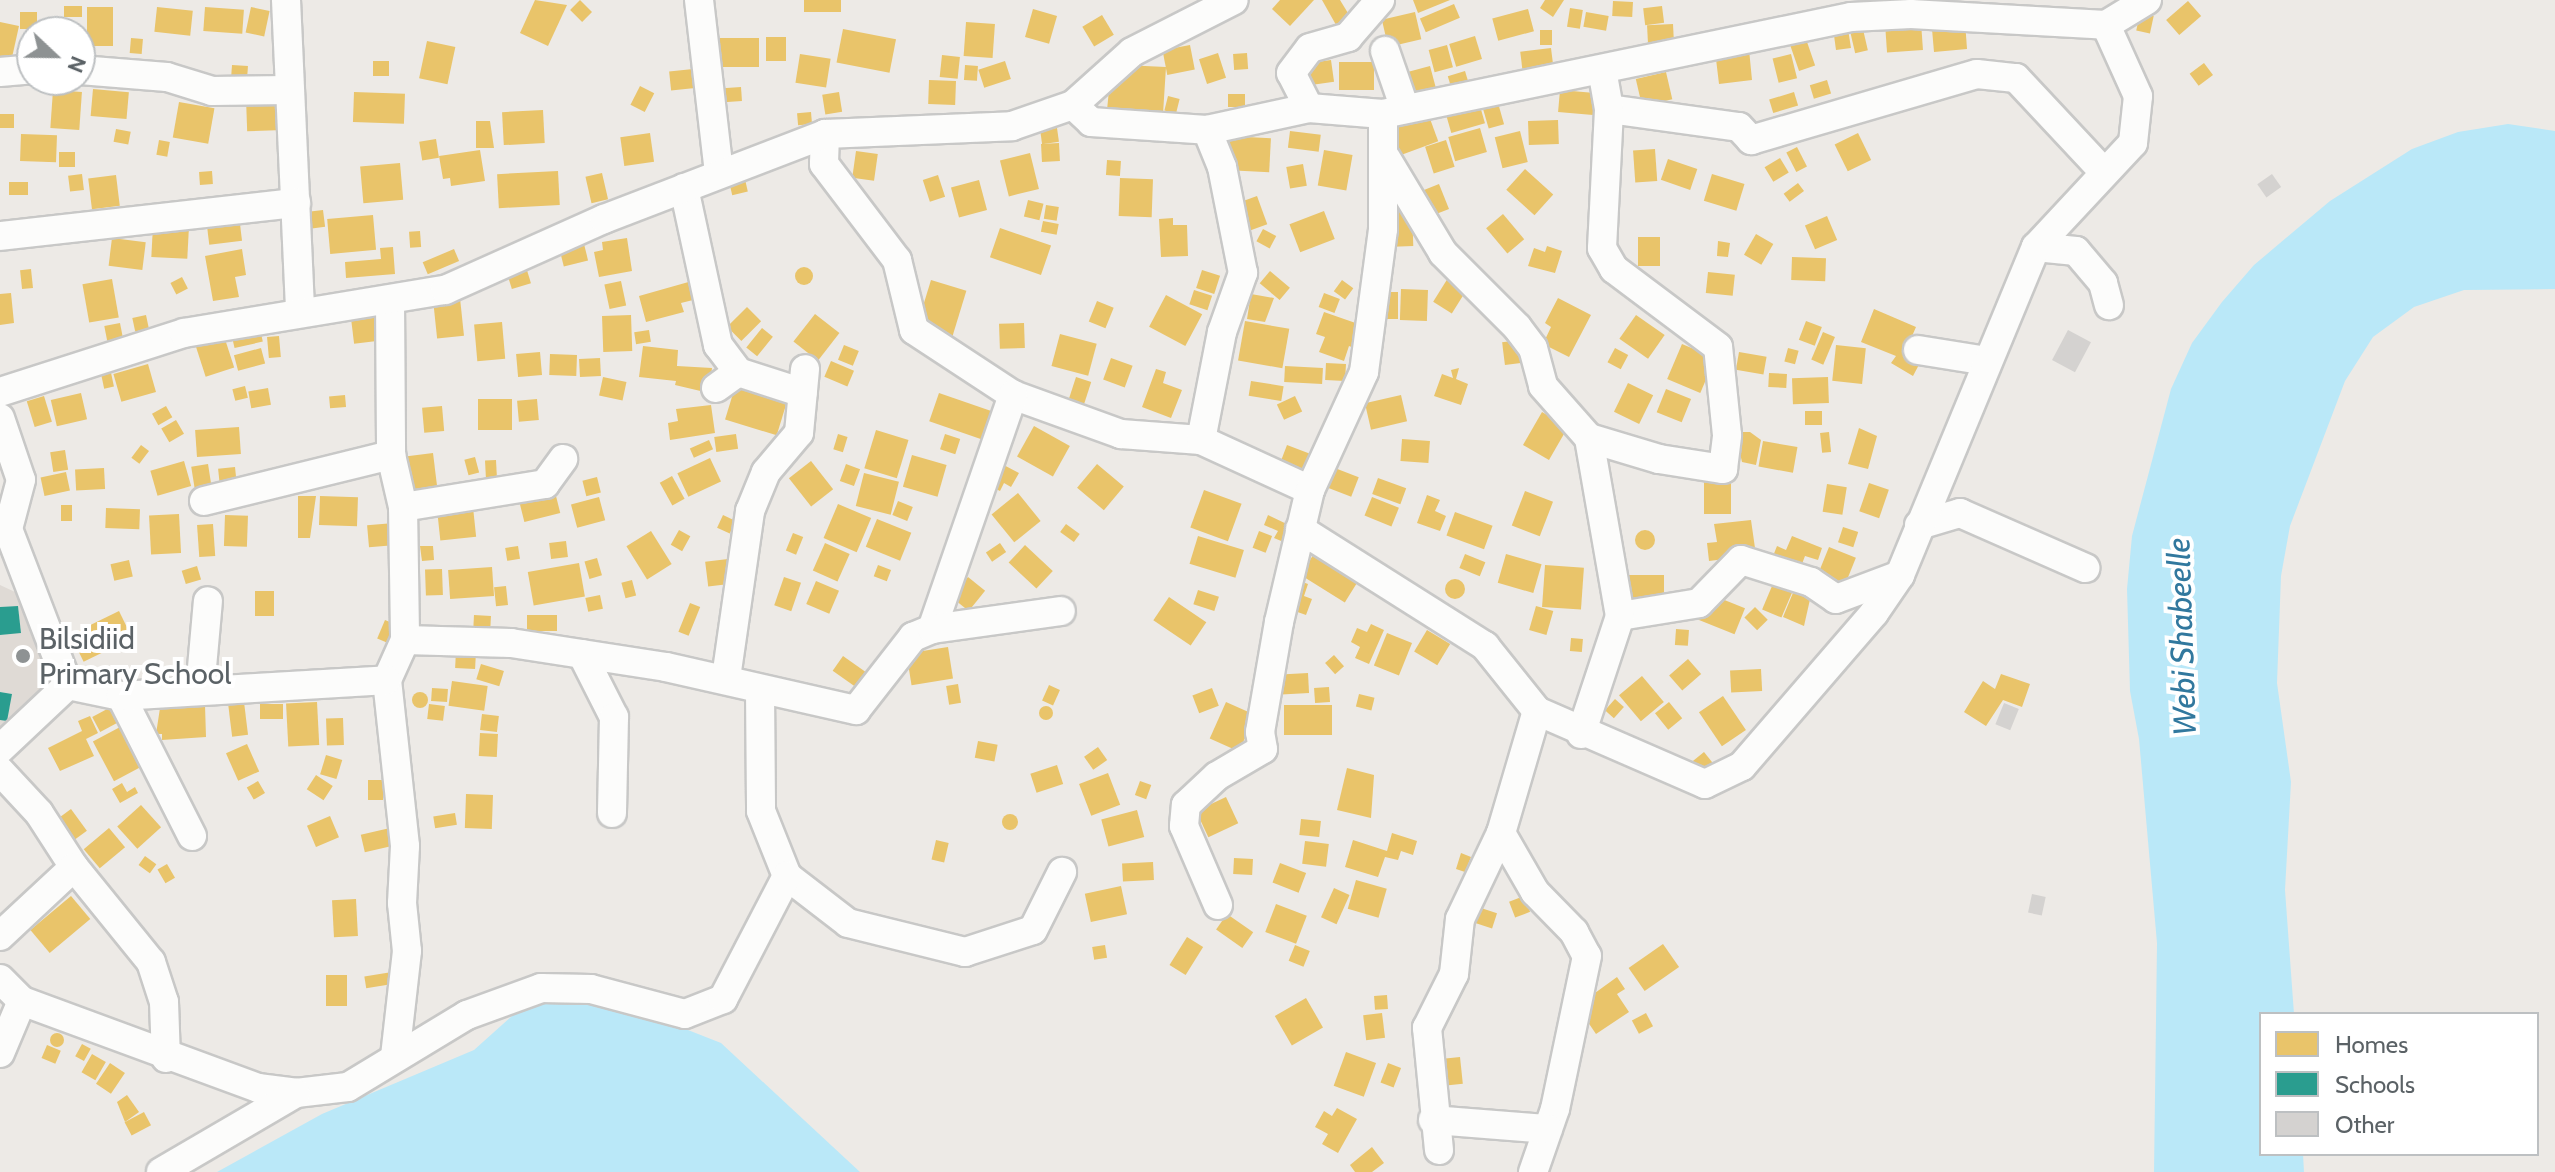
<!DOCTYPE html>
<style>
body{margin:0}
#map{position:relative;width:2555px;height:1172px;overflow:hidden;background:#edeae6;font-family:Cabin,sans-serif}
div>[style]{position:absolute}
.education>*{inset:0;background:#dfdad5}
.water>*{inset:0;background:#bae8f8}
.homes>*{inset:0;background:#e9c46a;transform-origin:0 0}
.round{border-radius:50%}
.schools>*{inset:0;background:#2a9d8f}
.building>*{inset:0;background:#d4d2d0;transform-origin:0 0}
.roads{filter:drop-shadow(2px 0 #c8c8c7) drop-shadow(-2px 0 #c8c8c7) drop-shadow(0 2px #c8c8c7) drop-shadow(0 -2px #c8c8c7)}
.minor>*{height:28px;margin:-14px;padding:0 14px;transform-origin:14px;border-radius:14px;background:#fcfcfb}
.dots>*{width:22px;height:22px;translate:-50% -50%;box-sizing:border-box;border:4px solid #fff;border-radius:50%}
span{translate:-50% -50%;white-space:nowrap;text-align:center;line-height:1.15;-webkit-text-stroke:8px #fff;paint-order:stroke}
.poi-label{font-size:30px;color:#5b6266}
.left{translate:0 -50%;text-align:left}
.water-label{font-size:32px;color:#31789e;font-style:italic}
.legend{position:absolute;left:2259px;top:1012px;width:280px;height:144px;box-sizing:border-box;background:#fff;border:2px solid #bdc0c2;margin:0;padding:10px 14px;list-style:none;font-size:24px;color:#5b6266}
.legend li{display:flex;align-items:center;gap:16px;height:40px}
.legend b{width:40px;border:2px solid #bdc0c2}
.north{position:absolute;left:16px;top:16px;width:80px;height:80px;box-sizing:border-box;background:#fff;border:2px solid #bdc0c2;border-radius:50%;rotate:112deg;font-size:22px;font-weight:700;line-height:32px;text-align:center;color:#5b6266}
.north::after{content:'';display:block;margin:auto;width:28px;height:36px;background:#8e9293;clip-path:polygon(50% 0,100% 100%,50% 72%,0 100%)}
</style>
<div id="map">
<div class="education">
<div style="clip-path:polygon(0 585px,15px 592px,53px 678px,40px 709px,0 739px,0 720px,12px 694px,0 692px,0 635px,21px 632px,18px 606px,0 607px)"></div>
</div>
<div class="water">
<div style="clip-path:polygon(2508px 124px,2555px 131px,2555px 289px,2464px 290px,2414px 307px,2373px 337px,2345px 381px,2290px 526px,2281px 576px,2277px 683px,2291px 782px,2285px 890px,2294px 1014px,2261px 1014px,2261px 1154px,2303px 1154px,2304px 1172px,2154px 1172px,2157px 943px,2139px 739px,2130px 691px,2127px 589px,2132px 536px,2171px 389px,2192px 343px,2222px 302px,2254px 265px,2330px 201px,2412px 149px,2458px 132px)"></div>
<div style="clip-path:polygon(592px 1000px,627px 1006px,721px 1043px,860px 1172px,217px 1172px,322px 1114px,474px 1050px,512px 1016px,534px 1005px)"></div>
</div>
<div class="homes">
<div style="clip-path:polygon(535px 0,567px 5px,548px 46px,520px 33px)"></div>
<div style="left:580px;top:0;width:17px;height:14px;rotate:45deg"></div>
<div style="left:804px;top:0;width:37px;height:12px"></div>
<div style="clip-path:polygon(1280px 0,1314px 0,1290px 26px,1272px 9px)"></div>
<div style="clip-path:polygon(1322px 0,1340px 0,1354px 23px,1340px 32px)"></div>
<div style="clip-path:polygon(1413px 0,1450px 0,1418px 13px)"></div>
<div style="clip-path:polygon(1545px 0,1564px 0,1553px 17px,1540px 8px)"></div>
<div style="left:1613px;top:1px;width:20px;height:15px;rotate:3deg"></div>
<div style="left:2188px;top:1px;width:20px;height:29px;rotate:49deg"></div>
<div style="left:1454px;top:4px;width:15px;height:37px;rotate:67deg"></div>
<div style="left:64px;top:6px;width:18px;height:11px"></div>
<div style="left:1662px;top:6px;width:17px;height:19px;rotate:83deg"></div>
<div style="left:87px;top:7px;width:26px;height:39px"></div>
<div style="left:157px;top:7px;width:36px;height:25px;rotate:6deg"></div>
<div style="left:205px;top:7px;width:39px;height:24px;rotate:4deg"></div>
<div style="left:251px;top:7px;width:19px;height:26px;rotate:12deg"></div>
<div style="left:1570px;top:8px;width:13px;height:19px;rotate:9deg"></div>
<div style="left:1033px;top:9px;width:25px;height:29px;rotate:16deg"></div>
<div style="left:1528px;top:9px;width:23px;height:37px;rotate:75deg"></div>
<div style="left:37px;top:12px;width:17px;height:17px;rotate:90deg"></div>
<div style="left:1415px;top:12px;width:28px;height:34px;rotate:77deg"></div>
<div style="left:1586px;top:12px;width:23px;height:15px;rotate:10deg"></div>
<div style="left:2140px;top:13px;width:14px;height:18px;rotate:12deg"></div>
<div style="left:1102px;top:15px;width:23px;height:23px;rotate:59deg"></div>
<div style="clip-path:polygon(1965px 21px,1967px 49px,1934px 52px,1932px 29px)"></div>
<div style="clip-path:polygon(0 22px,19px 26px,11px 62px,0 59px)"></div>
<div style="left:966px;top:22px;width:29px;height:34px;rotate:4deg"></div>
<div style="left:1921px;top:22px;width:28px;height:36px;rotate:86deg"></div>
<div style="clip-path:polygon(1847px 23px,1851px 48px,1836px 50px,1833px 28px)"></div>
<div style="left:1673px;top:24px;width:18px;height:26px;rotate:87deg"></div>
<div style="left:1862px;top:25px;width:26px;height:13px;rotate:77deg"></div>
<div style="left:843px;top:29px;width:54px;height:34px;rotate:11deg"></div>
<div style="left:1540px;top:30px;width:12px;height:15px"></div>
<div style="left:1475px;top:36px;width:24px;height:27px;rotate:73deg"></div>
<div style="left:786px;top:37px;width:24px;height:20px;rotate:90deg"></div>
<div style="left:131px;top:38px;width:12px;height:15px;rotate:5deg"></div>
<div style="left:719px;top:38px;width:40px;height:29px"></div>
<div style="clip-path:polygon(1748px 39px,1752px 80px,1719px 84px,1716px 59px,1734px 57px,1732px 41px)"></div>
<div style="left:1806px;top:39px;width:28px;height:17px;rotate:71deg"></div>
<div style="left:427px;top:41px;width:29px;height:38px;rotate:12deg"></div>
<div style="left:1190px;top:45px;width:25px;height:28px;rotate:79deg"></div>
<div style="left:1447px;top:45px;width:23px;height:19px;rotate:75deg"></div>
<div style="left:1551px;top:48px;width:17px;height:31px;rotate:83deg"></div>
<div style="left:1218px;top:53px;width:26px;height:20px;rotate:72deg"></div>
<div style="left:1247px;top:53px;width:16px;height:14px;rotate:86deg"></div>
<div style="left:800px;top:54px;width:31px;height:29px;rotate:9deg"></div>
<div style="left:1791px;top:54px;width:25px;height:19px;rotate:76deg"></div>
<div style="left:942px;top:55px;width:18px;height:22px;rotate:6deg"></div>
<div style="left:1331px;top:60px;width:22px;height:25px;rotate:82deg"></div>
<div style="left:373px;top:61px;width:16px;height:15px"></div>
<div style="left:1005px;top:61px;width:19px;height:28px;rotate:72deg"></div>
<div style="left:1374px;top:62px;width:28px;height:35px;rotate:90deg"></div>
<div style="left:2204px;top:63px;width:15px;height:18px;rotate:53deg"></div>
<div style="left:232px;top:65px;width:16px;height:13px;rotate:4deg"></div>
<div style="left:965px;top:65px;width:13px;height:15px;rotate:4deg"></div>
<div style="clip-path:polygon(1124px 65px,1166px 67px,1163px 114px,1107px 110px,1110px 80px,1122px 81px)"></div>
<div style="left:1430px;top:66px;width:28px;height:29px;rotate:75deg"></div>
<div style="left:693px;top:69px;width:19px;height:24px;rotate:84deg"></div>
<div style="left:1465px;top:71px;width:14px;height:18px;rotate:73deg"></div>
<div style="left:1666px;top:72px;width:28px;height:31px;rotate:77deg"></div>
<div style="left:929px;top:80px;width:27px;height:24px;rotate:2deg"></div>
<div style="left:1827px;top:80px;width:14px;height:18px;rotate:73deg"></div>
<div style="left:640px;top:86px;width:16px;height:21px;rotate:27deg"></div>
<div style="left:741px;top:87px;width:14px;height:22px;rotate:86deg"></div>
<div style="left:93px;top:89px;width:36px;height:27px;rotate:5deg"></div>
<div style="left:53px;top:90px;width:29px;height:38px;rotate:4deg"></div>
<div style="left:1560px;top:90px;width:38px;height:22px;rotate:5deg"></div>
<div style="left:354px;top:92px;width:51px;height:30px;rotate:2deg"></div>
<div style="left:839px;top:92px;width:20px;height:17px;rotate:81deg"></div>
<div style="left:1794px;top:92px;width:14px;height:26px;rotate:73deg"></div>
<div style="left:1228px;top:94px;width:17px;height:13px"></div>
<div style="left:1168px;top:96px;width:12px;height:15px;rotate:14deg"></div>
<div style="left:282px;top:97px;width:33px;height:36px;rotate:88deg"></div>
<div style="left:179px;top:102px;width:36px;height:36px;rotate:10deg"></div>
<div style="left:1498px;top:103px;width:22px;height:16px;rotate:74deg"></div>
<div style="left:1480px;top:106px;width:18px;height:35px;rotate:74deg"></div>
<div style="left:543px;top:110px;width:33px;height:41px;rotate:87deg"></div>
<div style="left:811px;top:112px;width:12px;height:14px;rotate:85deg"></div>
<div style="left:0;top:114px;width:14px;height:14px"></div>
<div style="left:1429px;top:116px;width:27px;height:41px;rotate:70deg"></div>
<div style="left:1558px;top:120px;width:24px;height:30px;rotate:88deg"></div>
<div style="clip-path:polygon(476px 121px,490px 121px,494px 148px,476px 148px)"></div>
<div style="left:1057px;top:128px;width:14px;height:17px;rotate:82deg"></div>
<div style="left:1480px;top:128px;width:25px;height:33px;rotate:74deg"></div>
<div style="left:116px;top:129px;width:15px;height:13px;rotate:11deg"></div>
<div style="left:1290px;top:131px;width:31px;height:17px;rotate:7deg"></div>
<div style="left:1520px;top:131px;width:32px;height:26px;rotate:76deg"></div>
<div style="left:650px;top:133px;width:29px;height:30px;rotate:82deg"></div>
<div style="left:1858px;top:133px;width:30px;height:26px;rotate:64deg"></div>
<div style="left:21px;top:134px;width:36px;height:27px;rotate:2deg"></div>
<div style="left:1227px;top:136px;width:44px;height:34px;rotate:3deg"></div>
<div style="left:436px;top:139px;width:19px;height:17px;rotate:81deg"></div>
<div style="left:159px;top:140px;width:11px;height:15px;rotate:10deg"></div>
<div style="left:1446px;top:140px;width:28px;height:22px;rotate:72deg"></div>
<div style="left:1059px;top:143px;width:18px;height:18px;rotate:87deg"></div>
<div style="left:1797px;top:147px;width:22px;height:12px;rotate:63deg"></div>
<div style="left:1655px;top:149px;width:32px;height:22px;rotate:86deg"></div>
<div style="clip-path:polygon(480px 150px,485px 181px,451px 186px,450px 178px,443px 179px,439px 156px)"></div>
<div style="left:1324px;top:150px;width:29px;height:36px;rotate:10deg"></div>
<div style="left:856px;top:151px;width:22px;height:27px;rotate:8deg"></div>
<div style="left:59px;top:152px;width:16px;height:15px"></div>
<div style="left:1030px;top:153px;width:37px;height:31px;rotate:76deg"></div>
<div style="left:1780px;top:158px;width:17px;height:18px;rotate:59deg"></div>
<div style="left:1668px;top:159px;width:31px;height:22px;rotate:19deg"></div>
<div style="left:1107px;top:160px;width:14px;height:15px;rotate:4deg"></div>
<div style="left:400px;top:163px;width:37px;height:40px;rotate:85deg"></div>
<div style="left:1303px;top:164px;width:22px;height:17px;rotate:80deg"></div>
<div style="left:1525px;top:169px;width:38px;height:28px;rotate:42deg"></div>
<div style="left:212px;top:171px;width:13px;height:13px;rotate:86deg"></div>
<div style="left:558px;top:171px;width:34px;height:61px;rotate:87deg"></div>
<div style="left:602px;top:173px;width:27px;height:17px;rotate:77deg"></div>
<div style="left:82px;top:174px;width:16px;height:14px;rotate:83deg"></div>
<div style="left:1712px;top:174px;width:34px;height:28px;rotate:17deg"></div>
<div style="left:116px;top:175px;width:31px;height:28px;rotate:83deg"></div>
<div style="left:744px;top:175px;width:17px;height:16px;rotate:77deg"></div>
<div style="left:938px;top:175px;width:23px;height:16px;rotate:72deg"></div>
<div style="left:1120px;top:178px;width:33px;height:38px;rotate:2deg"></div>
<div style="left:979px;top:180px;width:31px;height:29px;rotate:75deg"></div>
<div style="left:28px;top:182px;width:13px;height:19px;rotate:90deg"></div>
<div style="left:1798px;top:183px;width:10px;height:18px;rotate:53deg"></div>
<div style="clip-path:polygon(1439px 184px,1449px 209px,1431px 216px,1414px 194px)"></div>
<div style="left:1257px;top:196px;width:30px;height:22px;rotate:70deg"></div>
<div style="left:1028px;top:200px;width:16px;height:17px;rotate:14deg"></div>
<div style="left:1046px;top:205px;width:13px;height:14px;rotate:9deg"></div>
<div style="left:1412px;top:209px;width:37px;height:27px;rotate:88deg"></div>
<div style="left:323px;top:210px;width:17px;height:19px;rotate:83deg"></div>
<div style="left:1324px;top:211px;width:30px;height:37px;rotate:69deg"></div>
<div style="left:1503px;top:214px;width:33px;height:22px;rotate:50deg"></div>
<div style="left:373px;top:215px;width:35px;height:46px;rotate:85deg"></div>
<div style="left:239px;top:216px;width:25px;height:33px;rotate:83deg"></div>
<div style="left:1827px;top:216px;width:26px;height:24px;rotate:67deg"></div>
<div style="clip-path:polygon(1173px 218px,1173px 225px,1187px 225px,1188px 256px,1161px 257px,1159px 219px)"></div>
<div style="left:1043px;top:221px;width:16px;height:11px;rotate:11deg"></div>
<div style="left:153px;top:225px;width:36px;height:32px;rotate:3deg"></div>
<div style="left:1000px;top:228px;width:54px;height:31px;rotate:19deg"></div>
<div style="left:1263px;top:229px;width:15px;height:14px;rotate:28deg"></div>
<div style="left:420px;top:231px;width:16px;height:11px;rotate:86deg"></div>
<div style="left:1756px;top:234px;width:20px;height:24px;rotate:30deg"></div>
<div style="left:1638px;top:237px;width:22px;height:29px"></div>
<div style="left:112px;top:238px;width:34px;height:28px;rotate:7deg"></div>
<div style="clip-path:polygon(627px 238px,632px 271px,599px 277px,594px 252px,603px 250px,602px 242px)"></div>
<div style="left:583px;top:240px;width:21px;height:25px;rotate:76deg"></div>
<div style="clip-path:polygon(1718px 241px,1730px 243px,1728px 257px,1717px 256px)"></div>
<div style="clip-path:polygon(1547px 246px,1562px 251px,1555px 273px,1528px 266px,1534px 248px,1545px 252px)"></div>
<div style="clip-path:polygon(393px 247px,395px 274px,346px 278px,345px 262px,381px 259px,380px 248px)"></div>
<div style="clip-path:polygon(242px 249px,246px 275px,235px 277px,239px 297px,213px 301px,205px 256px)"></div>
<div style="left:454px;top:249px;width:13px;height:34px;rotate:67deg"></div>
<div style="left:1792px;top:257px;width:34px;height:23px;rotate:2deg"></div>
<div style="left:526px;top:267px;width:17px;height:20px;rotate:73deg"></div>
<div class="round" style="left:795px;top:267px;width:18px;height:18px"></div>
<div style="left:31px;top:269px;width:19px;height:11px;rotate:84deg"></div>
<div style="left:1202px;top:270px;width:19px;height:19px;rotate:18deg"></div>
<div style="left:1270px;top:271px;width:26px;height:16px;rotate:40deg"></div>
<div style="left:1708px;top:272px;width:27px;height:21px;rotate:6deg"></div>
<div style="left:182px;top:277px;width:13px;height:13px;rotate:63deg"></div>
<div style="left:1448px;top:278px;width:22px;height:28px;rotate:32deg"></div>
<div style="left:112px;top:279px;width:39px;height:30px;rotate:80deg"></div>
<div style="left:931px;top:280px;width:37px;height:52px;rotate:17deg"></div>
<div style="left:1342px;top:280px;width:14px;height:14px;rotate:36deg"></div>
<div style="left:621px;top:281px;width:25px;height:17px;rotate:78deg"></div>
<div style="clip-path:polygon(692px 281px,697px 299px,681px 303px,684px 312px,646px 322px,639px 296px)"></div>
<div style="left:1401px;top:289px;width:27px;height:31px;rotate:2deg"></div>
<div style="left:1194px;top:290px;width:19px;height:15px;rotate:18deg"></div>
<div style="left:1385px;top:292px;width:13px;height:27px"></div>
<div style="clip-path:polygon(11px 293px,14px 323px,0 325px,0 294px)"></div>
<div style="left:1324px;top:293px;width:17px;height:15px;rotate:21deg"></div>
<div style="clip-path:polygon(1251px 294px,1274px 298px,1265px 322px,1247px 319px)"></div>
<div style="left:1166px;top:295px;width:41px;height:36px;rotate:28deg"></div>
<div style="left:460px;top:298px;width:38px;height:27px;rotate:84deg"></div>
<div style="clip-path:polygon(1558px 298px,1591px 315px,1569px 357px,1543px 344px,1551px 327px,1545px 323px)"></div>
<div style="left:1097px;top:301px;width:18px;height:22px;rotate:22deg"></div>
<div style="left:747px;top:307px;width:20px;height:28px;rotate:45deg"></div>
<div style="clip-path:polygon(1874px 309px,1916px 327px,1906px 350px,1922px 359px,1913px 376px,1891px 363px,1896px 356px,1861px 342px)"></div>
<div style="clip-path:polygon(1324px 312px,1367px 327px,1359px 350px,1349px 346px,1344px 361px,1319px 352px,1325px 337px,1316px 334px)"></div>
<div style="left:815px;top:314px;width:31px;height:35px;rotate:38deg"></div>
<div style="left:146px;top:315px;width:14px;height:14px;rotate:78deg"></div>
<div style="left:631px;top:315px;width:36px;height:29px;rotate:88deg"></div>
<div style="left:1636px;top:315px;width:35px;height:29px;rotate:35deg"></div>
<div style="left:376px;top:317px;width:24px;height:25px;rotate:83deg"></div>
<div style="left:1245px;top:321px;width:45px;height:40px;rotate:10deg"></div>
<div style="left:1806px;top:321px;width:17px;height:20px;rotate:21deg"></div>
<div style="left:502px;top:322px;width:37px;height:28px;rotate:85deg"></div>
<div style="left:120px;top:323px;width:15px;height:16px;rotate:79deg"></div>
<div style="left:1024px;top:323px;width:25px;height:25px;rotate:88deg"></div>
<div style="left:259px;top:325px;width:17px;height:29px;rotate:77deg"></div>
<div style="left:762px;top:328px;width:14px;height:25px;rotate:39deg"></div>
<div style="left:649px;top:330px;width:12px;height:15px;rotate:81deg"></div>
<div style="left:1823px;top:332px;width:13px;height:30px;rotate:23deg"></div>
<div style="left:1060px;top:334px;width:38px;height:33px;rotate:15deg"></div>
<div style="left:224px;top:336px;width:33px;height:30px;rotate:72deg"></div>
<div style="left:279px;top:336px;width:21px;height:12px;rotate:85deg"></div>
<div style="left:1520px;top:340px;width:23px;height:18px;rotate:83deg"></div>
<div style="left:1682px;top:344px;width:36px;height:38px;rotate:23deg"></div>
<div style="left:844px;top:345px;width:16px;height:16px;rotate:22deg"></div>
<div style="left:1836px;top:345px;width:30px;height:36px;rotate:6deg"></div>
<div style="clip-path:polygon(643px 346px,678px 350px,677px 366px,712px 368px,709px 393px,675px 385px,676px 381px,639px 377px)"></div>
<div style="left:261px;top:348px;width:16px;height:28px;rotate:75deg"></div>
<div style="left:1615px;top:348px;width:15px;height:16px;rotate:28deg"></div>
<div style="left:1788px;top:348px;width:11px;height:14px;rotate:15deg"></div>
<div style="left:540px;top:352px;width:23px;height:24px;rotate:85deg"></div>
<div style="left:1739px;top:352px;width:28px;height:18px;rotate:10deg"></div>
<div style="left:550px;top:354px;width:27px;height:21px;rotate:2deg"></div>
<div style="left:600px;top:358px;width:18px;height:21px;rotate:87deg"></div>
<div style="left:1111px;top:358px;width:23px;height:23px;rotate:20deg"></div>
<div style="left:831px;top:361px;width:25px;height:17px;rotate:23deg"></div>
<div style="left:1326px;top:363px;width:20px;height:17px;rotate:3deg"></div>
<div style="left:148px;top:364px;width:29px;height:36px;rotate:74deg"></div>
<div style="left:1285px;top:366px;width:38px;height:16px;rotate:3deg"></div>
<div style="left:110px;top:368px;width:19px;height:10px;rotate:78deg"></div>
<div style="clip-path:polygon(1459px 368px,1456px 379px,1468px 384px,1461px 405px,1434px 396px,1442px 374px,1453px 378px,1451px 370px)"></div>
<div style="clip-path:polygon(1156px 369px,1166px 372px,1163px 383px,1182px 390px,1171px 418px,1142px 407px)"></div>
<div style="left:1769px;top:373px;width:18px;height:14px;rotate:3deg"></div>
<div style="left:603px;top:377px;width:24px;height:19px;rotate:12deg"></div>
<div style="left:1076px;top:377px;width:16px;height:32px;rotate:18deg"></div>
<div style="left:1828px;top:377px;width:26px;height:36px;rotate:88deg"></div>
<div style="left:1251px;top:381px;width:33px;height:15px;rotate:9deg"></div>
<div style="left:1628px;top:383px;width:28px;height:32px;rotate:26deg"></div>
<div style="left:245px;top:386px;width:12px;height:13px;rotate:76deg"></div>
<div style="left:735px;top:387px;width:54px;height:34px;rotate:17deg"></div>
<div style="left:268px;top:388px;width:17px;height:20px;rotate:80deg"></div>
<div style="left:1666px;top:389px;width:27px;height:25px;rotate:22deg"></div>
<div style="left:81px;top:393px;width:27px;height:31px;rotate:77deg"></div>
<div style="left:939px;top:393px;width:59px;height:30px;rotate:19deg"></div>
<div style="left:345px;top:395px;width:12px;height:16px;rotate:85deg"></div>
<div style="left:1401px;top:395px;width:27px;height:37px;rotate:77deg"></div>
<div style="left:44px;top:396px;width:27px;height:18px;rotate:73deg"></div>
<div style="left:1295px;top:396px;width:17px;height:20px;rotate:65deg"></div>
<div style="left:512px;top:399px;width:31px;height:34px;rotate:90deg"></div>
<div style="left:537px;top:399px;width:21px;height:20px;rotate:85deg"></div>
<div style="clip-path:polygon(711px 405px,715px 433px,670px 440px,668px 423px,678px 421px,676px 409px)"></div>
<div style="left:166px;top:406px;width:13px;height:16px;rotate:61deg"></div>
<div style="left:442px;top:406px;width:25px;height:20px;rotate:85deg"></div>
<div style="left:1805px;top:411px;width:17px;height:14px"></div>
<div style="left:1542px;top:412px;width:30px;height:38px;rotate:30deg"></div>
<div style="left:176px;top:420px;width:16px;height:17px;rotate:60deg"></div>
<div style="left:1034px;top:426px;width:41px;height:35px;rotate:29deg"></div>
<div style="left:239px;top:427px;width:27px;height:44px;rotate:86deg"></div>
<div style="clip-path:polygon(1859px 428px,1877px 436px,1868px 469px,1848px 464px)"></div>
<div style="left:876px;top:430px;width:34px;height:40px;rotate:17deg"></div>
<div style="clip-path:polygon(1735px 432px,1750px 432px,1761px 440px,1756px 465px,1742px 462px)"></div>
<div style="left:1829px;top:432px;width:20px;height:9px;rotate:84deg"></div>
<div style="left:736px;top:434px;width:15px;height:22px;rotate:82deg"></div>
<div style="left:838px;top:434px;width:10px;height:16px;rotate:17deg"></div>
<div style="left:945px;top:434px;width:16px;height:16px;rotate:18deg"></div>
<div style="left:1402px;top:439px;width:28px;height:22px;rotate:4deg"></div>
<div style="left:709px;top:440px;width:10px;height:21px;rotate:66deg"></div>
<div style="left:1763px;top:441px;width:35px;height:26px;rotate:10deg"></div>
<div style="left:141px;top:445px;width:10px;height:16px;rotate:37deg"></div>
<div style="left:1287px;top:445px;width:26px;height:28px;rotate:21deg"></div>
<div style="left:65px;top:450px;width:20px;height:15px;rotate:81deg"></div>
<div style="left:433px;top:453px;width:34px;height:28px;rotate:83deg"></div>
<div style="left:912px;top:455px;width:36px;height:33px;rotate:16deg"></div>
<div style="left:475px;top:457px;width:16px;height:11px;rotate:75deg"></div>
<div style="left:710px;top:458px;width:26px;height:36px;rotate:65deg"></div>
<div style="left:496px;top:460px;width:18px;height:11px;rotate:87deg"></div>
<div style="left:184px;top:461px;width:26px;height:35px;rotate:74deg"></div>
<div style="left:811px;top:461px;width:36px;height:28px;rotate:52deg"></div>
<div style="clip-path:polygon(998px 462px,1019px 473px,1011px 487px,1004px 483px,1000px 491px,986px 484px)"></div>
<div style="left:208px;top:464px;width:24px;height:17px;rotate:81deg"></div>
<div style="left:846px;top:464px;width:15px;height:18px;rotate:20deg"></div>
<div style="left:1097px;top:464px;width:35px;height:31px;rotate:40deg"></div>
<div style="left:1327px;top:465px;width:34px;height:21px;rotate:21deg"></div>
<div style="left:235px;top:467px;width:19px;height:17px;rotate:84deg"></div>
<div style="left:104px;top:468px;width:21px;height:29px;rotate:87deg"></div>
<div style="left:66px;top:472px;width:19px;height:26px;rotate:78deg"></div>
<div style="left:864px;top:473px;width:36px;height:34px;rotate:14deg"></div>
<div style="left:672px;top:476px;width:26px;height:14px;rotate:61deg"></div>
<div style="left:597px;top:477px;width:16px;height:15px;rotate:76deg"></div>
<div style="left:1704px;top:477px;width:27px;height:37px"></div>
<div style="left:1378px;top:478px;width:30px;height:17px;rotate:20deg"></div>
<div style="left:1869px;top:483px;width:21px;height:30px;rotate:19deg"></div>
<div style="left:553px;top:484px;width:30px;height:37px;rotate:76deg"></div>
<div style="left:1827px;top:484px;width:20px;height:28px;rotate:9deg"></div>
<div style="left:1204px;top:490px;width:40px;height:40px;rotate:20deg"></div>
<div style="left:1525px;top:491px;width:30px;height:37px;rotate:21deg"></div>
<div style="left:1018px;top:493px;width:36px;height:34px;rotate:51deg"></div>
<div style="clip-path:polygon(1427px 495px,1440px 500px,1435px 511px,1446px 516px,1440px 531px,1417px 523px)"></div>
<div style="clip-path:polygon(298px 496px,316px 496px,310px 538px,298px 538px)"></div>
<div style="left:320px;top:496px;width:38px;height:29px;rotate:2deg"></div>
<div style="left:599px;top:497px;width:24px;height:29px;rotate:75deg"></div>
<div style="left:1372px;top:497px;width:29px;height:20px;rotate:22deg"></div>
<div style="left:898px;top:501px;width:16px;height:15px;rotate:22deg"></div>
<div style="left:838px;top:504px;width:36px;height:37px;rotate:23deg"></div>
<div style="left:61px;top:505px;width:11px;height:16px"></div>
<div style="left:473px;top:507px;width:30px;height:36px;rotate:84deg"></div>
<div style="left:106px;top:508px;width:34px;height:20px;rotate:2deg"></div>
<div style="left:1455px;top:512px;width:40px;height:25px;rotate:20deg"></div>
<div style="left:179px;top:514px;width:39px;height:30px;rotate:87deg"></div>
<div style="left:225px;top:515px;width:23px;height:31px;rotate:2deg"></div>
<div style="left:723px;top:515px;width:14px;height:14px;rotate:25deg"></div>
<div style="clip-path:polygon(1268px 515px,1293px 527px,1286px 543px,1274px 538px,1278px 531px,1264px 525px)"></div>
<div style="left:877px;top:519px;width:37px;height:30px;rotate:22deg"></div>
<div style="clip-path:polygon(1751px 520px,1756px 555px,1709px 561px,1707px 543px,1717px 542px,1714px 524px)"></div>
<div style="left:394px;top:523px;width:22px;height:27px;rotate:85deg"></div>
<div style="left:213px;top:524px;width:32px;height:16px;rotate:86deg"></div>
<div style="left:1066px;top:524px;width:17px;height:10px;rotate:36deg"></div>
<div style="left:1843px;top:527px;width:16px;height:16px;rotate:18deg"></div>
<div style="left:679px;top:530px;width:13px;height:17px;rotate:29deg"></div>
<div class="round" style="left:1635px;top:530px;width:20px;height:20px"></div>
<div style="left:651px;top:531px;width:39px;height:29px;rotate:58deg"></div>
<div style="left:1259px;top:531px;width:14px;height:18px;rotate:21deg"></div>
<div style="left:793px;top:533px;width:11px;height:19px;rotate:22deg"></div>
<div style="left:1198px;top:536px;width:48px;height:29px;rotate:17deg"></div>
<div style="clip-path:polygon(1792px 536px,1822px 548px,1818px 560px,1805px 556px,1797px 577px,1769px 566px,1777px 546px,1786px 550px)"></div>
<div style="left:566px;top:541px;width:16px;height:17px;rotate:83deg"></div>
<div style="left:825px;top:543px;width:27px;height:30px;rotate:24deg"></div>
<div style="left:1000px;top:543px;width:11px;height:17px;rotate:56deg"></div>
<div style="left:1025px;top:545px;width:38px;height:24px;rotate:43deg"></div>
<div style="clip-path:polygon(420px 546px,433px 546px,434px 560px,422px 561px)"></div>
<div style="left:518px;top:546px;width:13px;height:13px;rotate:81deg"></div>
<div style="left:1829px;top:547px;width:29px;height:37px;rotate:22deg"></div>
<div style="left:1315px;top:552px;width:52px;height:27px;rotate:32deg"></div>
<div style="left:1465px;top:554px;width:22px;height:15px;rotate:22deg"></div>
<div style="left:1506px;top:554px;width:37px;height:30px;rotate:16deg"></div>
<div style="left:597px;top:558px;width:18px;height:13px;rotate:74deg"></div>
<div style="left:728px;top:559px;width:25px;height:23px;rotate:83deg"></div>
<div style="left:129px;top:560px;width:17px;height:19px;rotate:77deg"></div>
<div style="left:579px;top:563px;width:34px;height:52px;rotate:80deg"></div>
<div style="left:878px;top:565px;width:14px;height:12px;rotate:21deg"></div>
<div style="left:1545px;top:565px;width:39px;height:42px;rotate:4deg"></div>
<div style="left:197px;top:566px;width:14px;height:16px;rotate:73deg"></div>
<div style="left:492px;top:567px;width:29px;height:44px;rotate:86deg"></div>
<div style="left:442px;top:569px;width:26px;height:17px;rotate:88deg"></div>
<div style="left:1664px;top:575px;width:24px;height:40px;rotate:90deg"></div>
<div style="left:784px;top:577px;width:18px;height:30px;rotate:19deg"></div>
<div style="left:968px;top:577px;width:22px;height:26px;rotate:39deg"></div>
<div class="round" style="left:1445px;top:579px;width:20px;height:20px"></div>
<div style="left:1775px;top:579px;width:21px;height:33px;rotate:23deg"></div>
<div style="left:632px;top:580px;width:16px;height:11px;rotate:75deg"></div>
<div style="clip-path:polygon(1297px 580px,1308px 584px,1304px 596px,1312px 599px,1306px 615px,1289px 609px)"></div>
<div style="left:816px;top:581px;width:25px;height:25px;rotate:23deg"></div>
<div style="left:506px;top:586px;width:19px;height:12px;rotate:84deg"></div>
<div style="clip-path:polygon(1795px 588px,1811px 595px,1804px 626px,1783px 617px)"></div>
<div style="left:1198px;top:590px;width:22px;height:15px;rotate:18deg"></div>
<div style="left:255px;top:591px;width:19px;height:25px"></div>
<div style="left:1707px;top:593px;width:41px;height:28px;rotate:22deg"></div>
<div style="left:600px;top:595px;width:14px;height:15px;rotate:78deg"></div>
<div style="left:1169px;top:597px;width:45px;height:28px;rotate:34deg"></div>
<div style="left:690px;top:603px;width:11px;height:31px;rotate:22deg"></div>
<div style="left:1536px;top:606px;width:18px;height:25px;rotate:16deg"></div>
<div style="left:1755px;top:607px;width:18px;height:15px;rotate:45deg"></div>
<div style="left:119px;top:611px;width:30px;height:54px;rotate:64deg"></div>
<div style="left:474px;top:615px;width:17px;height:13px;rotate:3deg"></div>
<div style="left:527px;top:615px;width:30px;height:16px"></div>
<div style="left:385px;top:620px;width:15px;height:20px;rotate:23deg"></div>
<div style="clip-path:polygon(1371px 624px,1384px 630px,1369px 664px,1355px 658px,1360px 647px,1351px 642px,1357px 628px,1367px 632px)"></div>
<div style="left:1676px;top:629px;width:13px;height:16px;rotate:4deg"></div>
<div style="left:1427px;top:630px;width:27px;height:25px;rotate:31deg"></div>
<div style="left:1387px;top:633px;width:27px;height:35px;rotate:22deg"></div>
<div style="left:1571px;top:638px;width:12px;height:13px;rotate:5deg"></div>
<div style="left:948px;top:647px;width:32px;height:42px;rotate:81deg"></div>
<div style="left:456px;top:651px;width:20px;height:17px;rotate:3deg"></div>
<div style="left:1334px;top:655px;width:15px;height:12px;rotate:48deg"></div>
<div style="left:843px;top:656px;width:29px;height:18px;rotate:35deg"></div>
<div style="left:1688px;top:659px;width:20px;height:25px;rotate:49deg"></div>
<div style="left:481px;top:664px;width:24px;height:16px;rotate:17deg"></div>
<div style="left:1761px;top:669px;width:22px;height:31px;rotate:87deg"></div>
<div style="left:1308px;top:673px;width:20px;height:32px;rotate:87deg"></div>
<div style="clip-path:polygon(2001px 674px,2030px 684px,2022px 707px,2003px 700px,1986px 726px,1964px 712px,1983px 681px,1995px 689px)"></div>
<div style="left:1642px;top:676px;width:34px;height:30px;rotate:50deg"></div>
<div style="left:452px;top:681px;width:36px;height:25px;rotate:8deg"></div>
<div style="left:958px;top:684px;width:19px;height:12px;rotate:81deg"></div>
<div style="left:1049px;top:685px;width:12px;height:17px;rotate:24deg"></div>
<div style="left:1329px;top:687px;width:15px;height:15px;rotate:86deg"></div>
<div style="left:432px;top:688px;width:16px;height:13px;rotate:4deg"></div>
<div style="left:1212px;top:688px;width:19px;height:21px;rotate:69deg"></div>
<div class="round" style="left:412px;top:692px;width:16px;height:16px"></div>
<div style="left:1359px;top:694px;width:16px;height:13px;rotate:14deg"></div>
<div style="left:1723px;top:696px;width:41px;height:29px;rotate:56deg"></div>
<div style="left:1615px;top:699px;width:12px;height:15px;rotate:42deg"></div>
<div style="left:244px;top:702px;width:33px;height:16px;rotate:83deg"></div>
<div style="left:317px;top:702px;width:43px;height:31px;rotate:87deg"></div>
<div style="left:1226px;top:702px;width:32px;height:40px;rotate:24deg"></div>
<div style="left:1669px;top:702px;width:21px;height:18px;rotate:51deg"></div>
<div style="left:283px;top:704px;width:15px;height:23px;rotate:90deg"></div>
<div style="left:429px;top:704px;width:16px;height:15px;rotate:7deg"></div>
<div style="clip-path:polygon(205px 705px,206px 737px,162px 740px,162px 734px,156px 734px,160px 708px)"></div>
<div style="left:1332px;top:705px;width:30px;height:48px;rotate:90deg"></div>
<div class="round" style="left:1039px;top:706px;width:14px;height:14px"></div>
<div style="left:109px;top:708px;width:17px;height:19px;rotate:62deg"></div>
<div style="left:482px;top:714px;width:17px;height:16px;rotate:7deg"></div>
<div style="clip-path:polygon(90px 716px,98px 733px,86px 739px,94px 756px,60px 771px,48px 748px,82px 731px,78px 721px)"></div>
<div style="left:343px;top:718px;width:27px;height:17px;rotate:88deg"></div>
<div style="left:122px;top:726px;width:45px;height:33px;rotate:62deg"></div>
<div style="left:480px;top:733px;width:18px;height:23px;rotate:3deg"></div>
<div style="left:978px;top:741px;width:20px;height:17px;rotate:11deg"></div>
<div style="left:247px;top:744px;width:30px;height:23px;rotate:66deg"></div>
<div style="left:1098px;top:747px;width:16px;height:17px;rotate:55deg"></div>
<div style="left:1704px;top:752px;width:14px;height:19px;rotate:51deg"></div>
<div style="left:326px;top:755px;width:17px;height:20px;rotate:17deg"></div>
<div style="left:1057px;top:765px;width:20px;height:28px;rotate:72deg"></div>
<div style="clip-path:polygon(1347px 768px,1374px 775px,1371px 818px,1337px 810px)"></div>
<div style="left:1108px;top:773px;width:34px;height:31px;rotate:69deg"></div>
<div style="left:316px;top:775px;width:20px;height:17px;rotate:33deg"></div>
<div style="left:368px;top:780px;width:15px;height:20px"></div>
<div style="left:258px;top:781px;width:14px;height:13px;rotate:60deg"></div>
<div style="left:1140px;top:781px;width:12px;height:15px;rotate:20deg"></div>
<div style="clip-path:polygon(122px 783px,127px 792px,135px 787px,138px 793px,120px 803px,112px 789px)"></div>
<div style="left:466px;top:794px;width:27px;height:34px;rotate:2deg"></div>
<div style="left:1226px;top:797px;width:29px;height:33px;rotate:65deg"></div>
<div style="left:141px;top:805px;width:30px;height:32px;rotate:48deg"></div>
<div style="left:71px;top:809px;width:27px;height:19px;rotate:54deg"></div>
<div style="left:1137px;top:810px;width:28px;height:37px;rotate:75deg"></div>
<div style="left:455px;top:813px;width:12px;height:22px;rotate:81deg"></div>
<div class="round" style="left:1002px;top:814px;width:16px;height:16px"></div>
<div style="left:330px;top:816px;width:23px;height:25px;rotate:67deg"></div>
<div style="left:1301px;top:819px;width:20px;height:16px;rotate:6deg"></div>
<div style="left:109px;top:828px;width:25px;height:33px;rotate:50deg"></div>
<div style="left:390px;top:828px;width:18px;height:30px;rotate:77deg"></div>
<div style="clip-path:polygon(1392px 833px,1417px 841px,1413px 855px,1401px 851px,1398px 860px,1385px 857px,1378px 877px,1345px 867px,1353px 840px,1387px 851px)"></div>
<div style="left:936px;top:840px;width:13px;height:20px;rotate:13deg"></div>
<div style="left:1305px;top:841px;width:24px;height:23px;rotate:7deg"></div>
<div style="clip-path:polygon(1461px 853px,1471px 857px,1465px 872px,1456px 869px)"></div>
<div style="left:145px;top:856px;width:14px;height:11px;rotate:36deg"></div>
<div style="left:1234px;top:858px;width:19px;height:16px;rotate:3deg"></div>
<div style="left:1153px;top:862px;width:18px;height:31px;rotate:87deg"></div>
<div style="left:1280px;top:863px;width:28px;height:21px;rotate:21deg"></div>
<div style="left:167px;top:864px;width:16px;height:11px;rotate:60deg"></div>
<div style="left:1356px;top:880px;width:32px;height:30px;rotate:16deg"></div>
<div style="left:1121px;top:886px;width:29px;height:37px;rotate:78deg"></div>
<div style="left:1334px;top:888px;width:17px;height:32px;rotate:24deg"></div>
<div style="left:71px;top:896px;width:30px;height:53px;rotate:50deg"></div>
<div style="left:1524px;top:896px;width:17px;height:16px;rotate:69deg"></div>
<div style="left:356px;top:899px;width:37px;height:24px;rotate:87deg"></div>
<div style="left:1276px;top:904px;width:33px;height:30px;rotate:21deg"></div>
<div style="left:1478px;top:907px;width:20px;height:16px;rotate:18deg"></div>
<div style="left:1227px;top:914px;width:32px;height:19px;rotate:35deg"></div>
<div style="left:1187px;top:937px;width:19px;height:33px;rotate:32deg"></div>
<div style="left:1663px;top:944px;width:28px;height:42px;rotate:55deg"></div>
<div style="left:1105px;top:945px;width:13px;height:13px;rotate:81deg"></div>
<div style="left:1295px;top:945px;width:16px;height:17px;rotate:22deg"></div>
<div style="left:392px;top:972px;width:12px;height:28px;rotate:81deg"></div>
<div style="left:326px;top:975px;width:21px;height:31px"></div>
<div style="clip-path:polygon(1617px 977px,1625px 989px,1617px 994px,1629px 1012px,1596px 1034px,1577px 1006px)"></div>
<div style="left:1387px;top:995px;width:14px;height:13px;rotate:86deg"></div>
<div style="left:1306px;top:998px;width:34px;height:36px;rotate:60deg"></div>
<div style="left:1382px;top:1013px;width:25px;height:19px;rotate:83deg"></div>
<div style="left:1646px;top:1013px;width:15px;height:16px;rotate:62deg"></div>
<div class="round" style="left:50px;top:1033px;width:14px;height:14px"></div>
<div style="left:82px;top:1044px;width:10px;height:14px;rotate:29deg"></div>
<div style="left:47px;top:1045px;width:15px;height:14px;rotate:23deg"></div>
<div style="left:1346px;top:1052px;width:32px;height:36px;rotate:20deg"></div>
<div style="left:92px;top:1054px;width:16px;height:21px;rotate:30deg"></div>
<div style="left:1460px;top:1057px;width:27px;height:24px;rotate:84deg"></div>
<div style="left:110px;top:1063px;width:18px;height:25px;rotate:34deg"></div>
<div style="left:1388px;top:1063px;width:14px;height:21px;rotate:21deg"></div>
<div style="clip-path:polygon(127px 1095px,139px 1112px,125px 1122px,117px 1102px)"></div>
<div style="clip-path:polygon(1337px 1108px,1357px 1119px,1338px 1153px,1322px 1144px,1328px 1134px,1315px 1127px,1324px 1111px,1332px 1116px)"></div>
<div style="left:144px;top:1112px;width:15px;height:22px;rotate:62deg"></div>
<div style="clip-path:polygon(1372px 1147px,1384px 1163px,1372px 1172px,1355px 1172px,1350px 1165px)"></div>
</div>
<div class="schools">
<div style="clip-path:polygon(18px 606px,21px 633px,0 635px,0 607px)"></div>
<div style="clip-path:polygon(0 692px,12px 694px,7px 721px,0 720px)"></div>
</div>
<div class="building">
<div style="left:2272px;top:174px;width:16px;height:18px;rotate:55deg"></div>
<div style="left:2068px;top:330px;width:26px;height:34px;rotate:28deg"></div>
<div style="left:2004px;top:703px;width:16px;height:23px;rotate:22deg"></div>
<div style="left:2032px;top:894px;width:14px;height:19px;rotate:12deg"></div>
</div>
<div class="roads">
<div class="minor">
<div style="left:286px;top:0;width:311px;rotate:87.4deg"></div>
<div style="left:699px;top:0;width:175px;rotate:83.4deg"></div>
<div style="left:1385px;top:51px;width:61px;rotate:71deg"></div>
<div style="left:80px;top:70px;width:87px;rotate:4.6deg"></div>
<div style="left:167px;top:77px;width:47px;rotate:17.3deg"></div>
<div style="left:212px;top:91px;width:75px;rotate:-0.8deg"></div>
<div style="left:0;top:72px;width:32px;rotate:-5deg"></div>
<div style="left:1073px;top:105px;width:25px;rotate:43deg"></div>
<div style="left:1091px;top:122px;width:116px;rotate:3.9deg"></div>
<div style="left:1207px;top:130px;width:104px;rotate:-12.2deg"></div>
<div style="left:1309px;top:108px;width:74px;rotate:4.6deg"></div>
<div style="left:1383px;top:114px;width:478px;rotate:-11.7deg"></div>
<div style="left:1851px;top:17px;width:60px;rotate:-2.9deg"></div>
<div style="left:1911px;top:14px;width:195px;rotate:3.2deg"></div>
<div style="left:2106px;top:25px;width:48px;rotate:-31.4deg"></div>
<div style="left:1309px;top:108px;width:39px;rotate:-117deg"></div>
<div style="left:1291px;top:73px;width:31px;rotate:-53deg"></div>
<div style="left:1310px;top:48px;width:40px;rotate:-16deg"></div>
<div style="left:1348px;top:37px;width:49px;rotate:-49.1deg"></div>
<div style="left:1609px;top:109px;width:131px;rotate:7.9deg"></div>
<div style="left:1739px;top:127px;width:18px;rotate:47deg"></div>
<div style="left:1751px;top:140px;width:235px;rotate:-16.3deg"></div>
<div style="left:1977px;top:74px;width:39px;rotate:6deg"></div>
<div style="left:2016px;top:78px;width:129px;rotate:46.9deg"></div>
<div style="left:825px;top:134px;width:30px;rotate:92deg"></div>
<div style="left:824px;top:164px;width:121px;rotate:52.8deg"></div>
<div style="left:897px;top:260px;width:72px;rotate:76.3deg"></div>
<div style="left:914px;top:330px;width:118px;rotate:33.3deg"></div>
<div style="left:1013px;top:395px;width:115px;rotate:19.9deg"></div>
<div style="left:1121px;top:434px;width:80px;rotate:4.3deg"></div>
<div style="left:1201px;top:440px;width:120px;rotate:24.6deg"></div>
<div style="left:1386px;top:158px;width:111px;rotate:59deg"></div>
<div style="left:1443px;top:253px;width:105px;rotate:45deg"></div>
<div style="left:1517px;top:327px;width:26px;rotate:53deg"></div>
<div style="left:1533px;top:348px;width:39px;rotate:75deg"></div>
<div style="left:1543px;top:386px;width:69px;rotate:48.5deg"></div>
<div style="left:1589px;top:438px;width:73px;rotate:16.7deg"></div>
<div style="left:1659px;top:459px;width:65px;rotate:8.9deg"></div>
<div style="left:1723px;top:469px;width:34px;rotate:-83deg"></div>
<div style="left:1727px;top:435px;width:88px;rotate:-95.8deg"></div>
<div style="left:1718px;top:347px;width:130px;rotate:-143.1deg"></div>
<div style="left:1614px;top:269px;width:24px;rotate:-120deg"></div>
<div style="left:1602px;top:248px;width:139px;rotate:-87.1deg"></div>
<div style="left:1609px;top:109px;width:40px;rotate:-100deg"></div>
<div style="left:684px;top:188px;width:161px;rotate:77.8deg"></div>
<div style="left:718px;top:345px;width:34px;rotate:53deg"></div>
<div style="left:738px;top:372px;width:68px;rotate:17.9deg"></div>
<div style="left:0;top:236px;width:298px;rotate:-6.4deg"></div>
<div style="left:2036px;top:247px;width:40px;rotate:5.7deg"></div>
<div style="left:2076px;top:251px;width:42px;rotate:49.8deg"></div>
<div style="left:2103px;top:283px;width:23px;rotate:75deg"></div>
<div style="left:390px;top:301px;width:154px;rotate:89.6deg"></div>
<div style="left:391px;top:455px;width:53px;rotate:77deg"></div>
<div style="left:403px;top:507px;width:133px;rotate:89.1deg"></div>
<div style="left:405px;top:640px;width:44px;rotate:114.2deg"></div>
<div style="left:387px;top:680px;width:167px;rotate:83.8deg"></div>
<div style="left:405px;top:846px;width:57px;rotate:93deg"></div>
<div style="left:402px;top:903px;width:48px;rotate:84.1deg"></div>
<div style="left:407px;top:951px;width:107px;rotate:96.5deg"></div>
<div style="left:1918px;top:350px;width:70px;rotate:9.1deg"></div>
<div style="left:716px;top:388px;width:27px;rotate:-36deg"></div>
<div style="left:0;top:392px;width:193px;rotate:-17.8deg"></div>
<div style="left:184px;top:333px;width:265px;rotate:-9.4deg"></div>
<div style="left:445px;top:290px;width:174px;rotate:-24.1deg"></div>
<div style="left:604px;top:219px;width:237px;rotate:-21deg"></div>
<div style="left:825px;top:134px;width:187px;rotate:-2.4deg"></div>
<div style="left:1012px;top:126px;width:65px;rotate:-19deg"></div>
<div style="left:1073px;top:105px;width:79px;rotate:-41.9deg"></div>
<div style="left:1132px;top:52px;width:114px;rotate:-27deg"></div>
<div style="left:0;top:418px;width:65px;rotate:71.3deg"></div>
<div style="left:21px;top:480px;width:51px;rotate:104.9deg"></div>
<div style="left:8px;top:529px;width:167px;rotate:69deg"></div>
<div style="left:1201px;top:440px;width:110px;rotate:-79deg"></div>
<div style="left:1222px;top:332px;width:63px;rotate:-70.4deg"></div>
<div style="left:1243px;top:273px;width:108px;rotate:-101.2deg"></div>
<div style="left:1222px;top:167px;width:40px;rotate:-112deg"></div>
<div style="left:204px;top:501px;width:193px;rotate:-13.8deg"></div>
<div style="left:403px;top:507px;width:144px;rotate:-9.2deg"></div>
<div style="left:545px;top:484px;width:31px;rotate:-54deg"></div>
<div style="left:1919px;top:525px;width:43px;rotate:-16.3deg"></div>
<div style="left:1960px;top:513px;width:137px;rotate:23.7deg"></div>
<div style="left:1300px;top:529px;width:219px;rotate:32.3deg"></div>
<div style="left:1485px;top:646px;width:83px;rotate:51.3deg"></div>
<div style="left:1537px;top:711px;width:183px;rotate:23.5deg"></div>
<div style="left:1705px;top:784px;width:41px;rotate:-25.9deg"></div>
<div style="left:1742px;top:766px;width:202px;rotate:-49.2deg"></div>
<div style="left:1874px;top:613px;width:46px;rotate:-55.6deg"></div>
<div style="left:1900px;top:575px;width:355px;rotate:-67.5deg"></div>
<div style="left:2036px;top:247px;width:142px;rotate:-47deg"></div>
<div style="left:2133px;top:143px;width:47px;rotate:-83.9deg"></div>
<div style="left:2138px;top:96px;width:78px;rotate:-114.3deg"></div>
<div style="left:1620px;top:616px;width:80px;rotate:-9.3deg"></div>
<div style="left:1699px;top:603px;width:60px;rotate:-45.7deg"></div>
<div style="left:1741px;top:560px;width:73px;rotate:17.4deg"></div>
<div style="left:1811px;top:582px;width:30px;rotate:34deg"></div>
<div style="left:1836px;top:599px;width:68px;rotate:-20.6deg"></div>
<div style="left:932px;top:629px;width:248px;rotate:-70.9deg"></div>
<div style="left:405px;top:640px;width:106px;rotate:1.6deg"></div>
<div style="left:511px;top:643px;width:157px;rotate:8.8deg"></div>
<div style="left:666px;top:667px;width:195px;rotate:12.8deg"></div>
<div style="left:856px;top:710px;width:93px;rotate:-52deg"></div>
<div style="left:913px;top:637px;width:21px;rotate:-23deg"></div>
<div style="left:932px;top:629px;width:130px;rotate:-7.9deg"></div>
<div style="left:582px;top:654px;width:71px;rotate:63.1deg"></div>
<div style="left:614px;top:717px;width:96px;rotate:91.2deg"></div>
<div style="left:726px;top:678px;width:169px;rotate:-81.8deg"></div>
<div style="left:750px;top:511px;width:42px;rotate:-67.7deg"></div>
<div style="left:766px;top:472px;width:51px;rotate:-49.8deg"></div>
<div style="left:799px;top:433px;width:64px;rotate:-84.6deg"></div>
<div style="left:200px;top:690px;width:89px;rotate:-84.9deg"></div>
<div style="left:760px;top:691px;width:120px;rotate:89.5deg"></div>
<div style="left:761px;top:811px;width:70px;rotate:68.2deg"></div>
<div style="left:787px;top:876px;width:77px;rotate:37.6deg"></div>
<div style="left:848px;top:923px;width:121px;rotate:13.9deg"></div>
<div style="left:965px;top:952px;width:71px;rotate:-17.9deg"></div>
<div style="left:1033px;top:930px;width:65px;rotate:-63.4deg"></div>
<div style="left:121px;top:696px;width:157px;rotate:63.1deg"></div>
<div style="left:1581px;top:734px;width:124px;rotate:-71.7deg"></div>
<div style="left:1620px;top:616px;width:181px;rotate:-99.9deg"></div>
<div style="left:0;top:749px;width:93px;rotate:-43.3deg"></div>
<div style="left:68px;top:685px;width:54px;rotate:11.7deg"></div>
<div style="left:121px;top:696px;width:266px;rotate:-3.4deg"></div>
<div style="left:0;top:771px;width:57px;rotate:47.1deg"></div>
<div style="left:39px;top:813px;width:64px;rotate:57.1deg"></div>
<div style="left:74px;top:867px;width:122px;rotate:51deg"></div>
<div style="left:151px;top:962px;width:42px;rotate:72deg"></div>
<div style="left:164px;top:1002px;width:56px;rotate:88deg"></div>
<div style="left:1501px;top:833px;width:68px;rotate:60deg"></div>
<div style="left:1535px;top:892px;width:56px;rotate:45.7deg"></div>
<div style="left:1574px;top:932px;width:27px;rotate:62deg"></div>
<div style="left:1587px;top:956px;width:156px;rotate:101.8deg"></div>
<div style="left:1555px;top:1109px;width:67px;rotate:109.2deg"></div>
<div style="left:1218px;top:905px;width:86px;rotate:-113.3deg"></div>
<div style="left:1184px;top:826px;width:21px;rotate:-85deg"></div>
<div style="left:1186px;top:805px;width:42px;rotate:-43.1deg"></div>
<div style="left:1217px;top:776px;width:53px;rotate:-30.4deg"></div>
<div style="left:1263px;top:749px;width:17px;rotate:-100deg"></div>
<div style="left:1260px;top:732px;width:112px;rotate:-80.2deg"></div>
<div style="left:1279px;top:622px;width:136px;rotate:-76.8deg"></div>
<div style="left:1310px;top:490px;width:130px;rotate:-65.4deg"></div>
<div style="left:1364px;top:372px;width:144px;rotate:-82.4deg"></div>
<div style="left:1383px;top:229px;width:115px;rotate:-90deg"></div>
<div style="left:0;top:936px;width:101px;rotate:-43deg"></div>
<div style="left:0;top:979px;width:31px;rotate:45deg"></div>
<div style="left:22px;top:1001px;width:252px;rotate:20.2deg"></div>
<div style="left:258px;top:1088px;width:38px;rotate:7deg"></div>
<div style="left:296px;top:1093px;width:52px;rotate:-6.6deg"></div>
<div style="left:348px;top:1087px;width:139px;rotate:-31.2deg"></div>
<div style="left:467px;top:1015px;width:79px;rotate:-20deg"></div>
<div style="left:541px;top:988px;width:50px;rotate:1.1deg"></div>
<div style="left:591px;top:989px;width:97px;rotate:14.9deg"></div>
<div style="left:685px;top:1014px;width:41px;rotate:-21.5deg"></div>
<div style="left:723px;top:999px;width:139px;rotate:-62.5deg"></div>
<div style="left:0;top:1053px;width:56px;rotate:-67.1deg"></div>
<div style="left:1433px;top:1120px;width:115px;rotate:4.5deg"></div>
<div style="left:1439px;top:1150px;width:123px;rotate:-95.6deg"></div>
<div style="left:1427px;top:1028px;width:60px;rotate:-63.4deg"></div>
<div style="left:1454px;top:974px;width:55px;rotate:-83.8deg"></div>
<div style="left:1460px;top:919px;width:95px;rotate:-64.5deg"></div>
<div style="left:1501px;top:833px;width:127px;rotate:-73.6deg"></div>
<div style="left:161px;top:1172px;width:156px;rotate:-30.3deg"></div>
</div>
</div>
<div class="dots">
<div style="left:23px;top:656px;background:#8e9293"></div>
</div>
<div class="poi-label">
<span class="left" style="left:39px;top:656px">Bilsidiid<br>Primary School</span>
</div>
<div class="water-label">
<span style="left:2182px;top:637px;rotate:-92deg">Webi Shabeelle</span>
</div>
<ul class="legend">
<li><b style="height:22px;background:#e9c46a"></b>Homes</li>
<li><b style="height:22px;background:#2a9d8f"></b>Schools</li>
<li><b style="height:22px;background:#d4d2d0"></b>Other</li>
</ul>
<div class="north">N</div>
</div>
